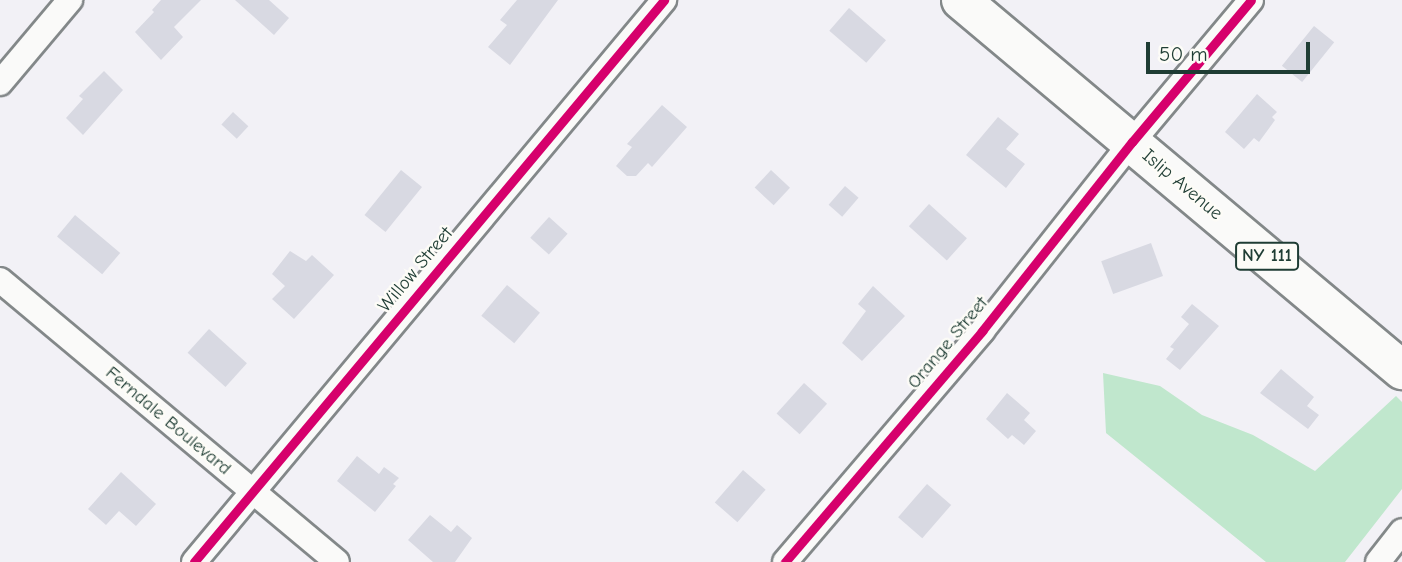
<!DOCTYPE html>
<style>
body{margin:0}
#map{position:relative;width:1402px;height:562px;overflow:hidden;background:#f2f1f6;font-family:"Comic Neue",sans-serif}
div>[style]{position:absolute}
.green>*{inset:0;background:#c0e7cd}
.building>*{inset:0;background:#d8d9e2;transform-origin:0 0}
.roads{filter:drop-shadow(2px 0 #838889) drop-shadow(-2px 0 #838889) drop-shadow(0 2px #838889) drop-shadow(0 -2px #838889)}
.street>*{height:24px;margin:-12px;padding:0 12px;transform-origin:12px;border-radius:12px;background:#fafaf9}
.primary>*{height:38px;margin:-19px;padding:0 19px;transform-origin:19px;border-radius:19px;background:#fafaf9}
.cycleway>*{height:9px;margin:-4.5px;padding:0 4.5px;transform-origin:4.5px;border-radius:4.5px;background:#d6006c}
span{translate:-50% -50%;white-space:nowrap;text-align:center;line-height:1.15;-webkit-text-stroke:5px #fdfcf7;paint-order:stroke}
.shield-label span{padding:2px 5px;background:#fdfcf7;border:2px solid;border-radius:5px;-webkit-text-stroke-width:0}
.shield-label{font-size:18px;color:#1f3d34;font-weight:700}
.street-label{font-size:19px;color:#1f3d34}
.scale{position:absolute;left:1146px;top:42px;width:164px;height:32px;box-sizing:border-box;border:4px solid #1f3d34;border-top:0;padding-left:9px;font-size:21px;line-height:24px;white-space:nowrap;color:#1f3d34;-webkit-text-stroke:5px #fdfcf7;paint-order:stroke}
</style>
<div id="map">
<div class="green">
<div style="clip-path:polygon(1103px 373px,1160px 386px,1202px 415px,1253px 435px,1315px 471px,1396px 396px,1402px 402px,1402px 489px,1345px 562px,1266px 562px,1106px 433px)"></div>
</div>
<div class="building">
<div style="clip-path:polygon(161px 0,201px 0,174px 27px,183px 37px,161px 60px,135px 32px,154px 12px,152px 10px)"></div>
<div style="clip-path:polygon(235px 0,269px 0,289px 18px,274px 35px)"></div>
<div style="clip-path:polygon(517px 0,558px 0,510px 65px,488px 47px,507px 25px,500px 20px)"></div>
<div style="left:849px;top:8px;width:49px;height:30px;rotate:41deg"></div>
<div style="left:1314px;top:26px;width:26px;height:51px;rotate:39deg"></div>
<div style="clip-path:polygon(104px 71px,123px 90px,83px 135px,66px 118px,83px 99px,79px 96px)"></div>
<div style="clip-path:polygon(1257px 94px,1277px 112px,1272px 117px,1275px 120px,1259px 142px,1254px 138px,1244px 149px,1225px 132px)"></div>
<div style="clip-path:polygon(662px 105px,687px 127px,652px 167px,648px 163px,636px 176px,627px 176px,616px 166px,632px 147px,627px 144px)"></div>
<div style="left:233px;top:112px;width:21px;height:17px;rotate:43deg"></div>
<div style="clip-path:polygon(998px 117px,1019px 134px,1006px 149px,1025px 164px,1006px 188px,966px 155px)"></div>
<div style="left:401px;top:170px;width:27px;height:58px;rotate:39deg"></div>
<div style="left:771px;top:170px;width:26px;height:24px;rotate:43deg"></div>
<div style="left:845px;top:186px;width:18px;height:25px;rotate:41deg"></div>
<div style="left:929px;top:204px;width:51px;height:30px;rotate:42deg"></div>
<div style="left:75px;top:215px;width:59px;height:28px;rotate:40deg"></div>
<div style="left:549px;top:217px;width:25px;height:28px;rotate:42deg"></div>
<div style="left:1151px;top:243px;width:35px;height:53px;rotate:70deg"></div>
<div style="clip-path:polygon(290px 251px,306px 261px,312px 255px,334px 275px,294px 319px,272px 299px,285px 286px,272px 274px)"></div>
<div style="left:507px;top:285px;width:43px;height:40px;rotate:40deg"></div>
<div style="clip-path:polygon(873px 286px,905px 316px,862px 361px,842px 343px,866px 311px,858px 304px)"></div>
<div style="clip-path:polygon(1192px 304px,1219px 326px,1180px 370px,1166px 359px,1174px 349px,1170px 347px,1189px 324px,1181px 317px)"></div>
<div style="left:209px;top:329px;width:51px;height:32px;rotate:42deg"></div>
<div style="clip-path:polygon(1281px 369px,1314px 397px,1307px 406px,1319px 415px,1308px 429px,1260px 393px)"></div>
<div style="left:804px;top:383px;width:31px;height:41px;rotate:42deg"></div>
<div style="clip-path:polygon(1007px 393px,1030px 413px,1024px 420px,1036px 431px,1024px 445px,1012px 435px,1008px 439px,986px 419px)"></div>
<div style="clip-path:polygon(357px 456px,379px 474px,384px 467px,399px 478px,393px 484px,396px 486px,375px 512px,337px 481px)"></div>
<div style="left:743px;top:470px;width:30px;height:43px;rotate:41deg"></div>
<div style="clip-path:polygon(121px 472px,156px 504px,136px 526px,119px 511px,106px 525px,88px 509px)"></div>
<div style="left:927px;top:484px;width:32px;height:44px;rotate:41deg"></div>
<div style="clip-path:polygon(430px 515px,451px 532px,457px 525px,472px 538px,455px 562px,433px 562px,408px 540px)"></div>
</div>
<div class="roads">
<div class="street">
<div style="left:0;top:83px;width:109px;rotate:-49.9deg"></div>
<div style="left:0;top:280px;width:439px;rotate:39.9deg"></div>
<div style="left:194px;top:562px;width:733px;rotate:-50.09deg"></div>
<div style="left:785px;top:562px;width:304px;rotate:-49.5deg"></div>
<div style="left:982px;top:331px;width:241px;rotate:-51.6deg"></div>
<div style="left:1132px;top:142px;width:185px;rotate:-50deg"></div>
<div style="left:1378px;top:562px;width:39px;rotate:-52deg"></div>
</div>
<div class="primary">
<div style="left:961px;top:0;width:576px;rotate:40deg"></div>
</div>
</div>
<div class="cycleway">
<div style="left:194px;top:562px;width:733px;rotate:-50.09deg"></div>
<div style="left:785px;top:562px;width:304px;rotate:-49.5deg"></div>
<div style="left:982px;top:331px;width:241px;rotate:-51.6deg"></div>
<div style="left:1132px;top:142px;width:185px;rotate:-50deg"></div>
</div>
<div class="shield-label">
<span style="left:1267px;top:256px">NY 111</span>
</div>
<div class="street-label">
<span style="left:1182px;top:185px;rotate:40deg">Islip Avenue</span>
<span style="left:416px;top:270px;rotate:-50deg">Willow Street</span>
<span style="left:948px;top:343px;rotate:-50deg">Orange Street</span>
<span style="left:168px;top:421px;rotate:40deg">Ferndale Boulevard</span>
</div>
<div class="scale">50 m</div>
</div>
